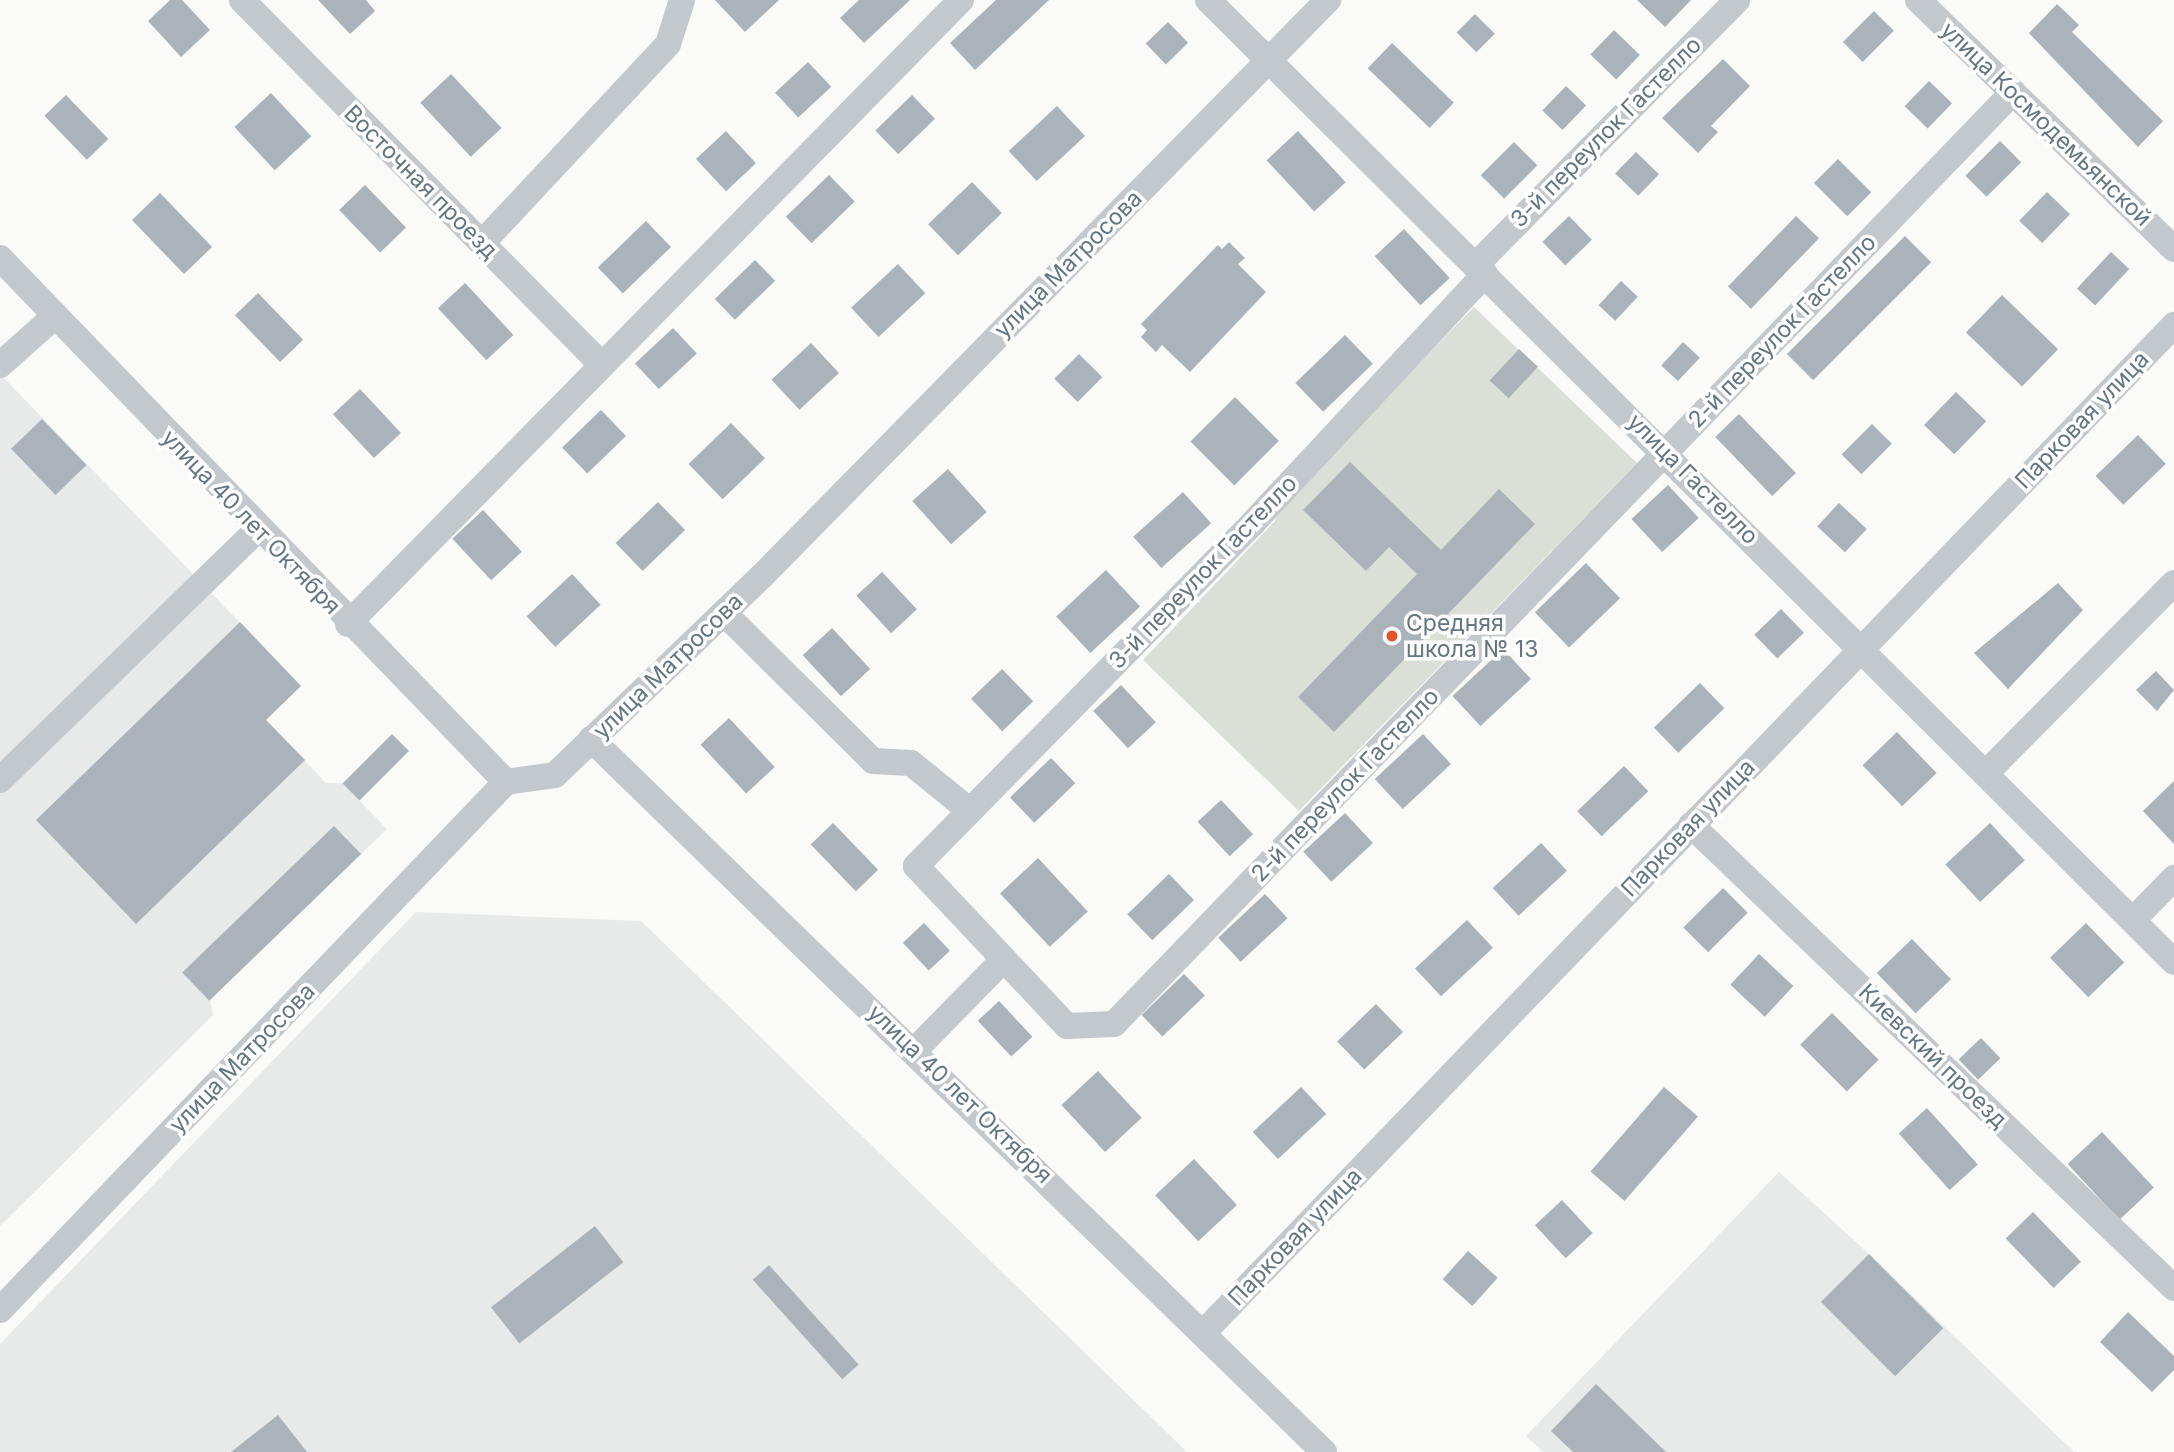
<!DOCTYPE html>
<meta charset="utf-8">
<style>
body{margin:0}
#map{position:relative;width:2174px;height:1452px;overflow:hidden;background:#fafaf8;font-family:Inter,sans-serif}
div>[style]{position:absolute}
.built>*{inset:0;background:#e8e9e9}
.green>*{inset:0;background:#dadfd7}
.building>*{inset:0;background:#aab3b9;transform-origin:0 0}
.minor>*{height:26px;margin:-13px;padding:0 13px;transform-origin:13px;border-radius:13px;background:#c3c8cc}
.dots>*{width:19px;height:19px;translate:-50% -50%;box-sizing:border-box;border:4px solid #fff;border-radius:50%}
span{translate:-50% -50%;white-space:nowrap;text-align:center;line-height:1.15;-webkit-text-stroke:7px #fff;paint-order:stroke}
.street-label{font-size:23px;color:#657683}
.poi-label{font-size:23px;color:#657683}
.left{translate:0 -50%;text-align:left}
</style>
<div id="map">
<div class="built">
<div style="clip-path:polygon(0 374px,301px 686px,266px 720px,326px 783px,342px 783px,387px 829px,210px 1000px,213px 1015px,0 1226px)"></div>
<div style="clip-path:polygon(416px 912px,641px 921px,1187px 1452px,0 1452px,0 1344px)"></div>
<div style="clip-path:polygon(1779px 1172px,1869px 1254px,2074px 1452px,1543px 1452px,1526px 1436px)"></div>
</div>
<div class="green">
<div style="clip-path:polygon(1474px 307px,1637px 463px,1299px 811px,1143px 660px,1275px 521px,1277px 507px)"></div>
</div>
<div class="building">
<div style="clip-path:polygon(170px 0,182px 0,210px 30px,181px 57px,148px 21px)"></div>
<div style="clip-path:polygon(318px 0,366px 0,375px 11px,350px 34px)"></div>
<div style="clip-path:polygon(715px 0,779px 0,745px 32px)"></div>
<div style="clip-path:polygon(859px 0,910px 0,864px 43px,840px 18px)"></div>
<div style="clip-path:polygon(996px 0,1049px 0,975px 70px,950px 43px)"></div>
<div style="clip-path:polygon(1637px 0,1691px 0,1665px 27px)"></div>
<div style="clip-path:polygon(2057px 4px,2079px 25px,2072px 32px,2163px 121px,2138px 147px,2029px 33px)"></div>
<div style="left:1874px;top:11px;width:28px;height:44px;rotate:45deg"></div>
<div style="left:1475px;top:14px;width:28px;height:26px;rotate:45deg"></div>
<div style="left:1168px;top:22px;width:29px;height:31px;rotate:46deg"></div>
<div style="left:1614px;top:30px;width:36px;height:34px;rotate:44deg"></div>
<div style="left:1392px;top:43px;width:86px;height:35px;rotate:44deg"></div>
<div style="clip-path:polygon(1723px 59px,1750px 86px,1711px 126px,1718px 132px,1698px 153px,1662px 118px)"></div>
<div style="left:808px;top:62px;width:34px;height:45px;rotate:47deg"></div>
<div style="left:451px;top:74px;width:74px;height:42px;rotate:47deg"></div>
<div style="left:1929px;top:81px;width:32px;height:35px;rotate:44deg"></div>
<div style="left:1566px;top:86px;width:28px;height:34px;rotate:44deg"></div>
<div style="left:271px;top:93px;width:59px;height:50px;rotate:47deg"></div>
<div style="left:66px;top:95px;width:61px;height:30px;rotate:46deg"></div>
<div style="left:912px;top:95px;width:33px;height:51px;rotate:46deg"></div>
<div style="left:1057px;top:106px;width:41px;height:66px;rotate:47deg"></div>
<div style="left:726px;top:131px;width:44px;height:41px;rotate:47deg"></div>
<div style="left:1298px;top:131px;width:70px;height:43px;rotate:47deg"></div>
<div style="left:2000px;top:141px;width:30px;height:49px;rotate:45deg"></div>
<div style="left:1514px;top:142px;width:33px;height:47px;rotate:45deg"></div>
<div style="left:1636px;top:152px;width:32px;height:30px;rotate:44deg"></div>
<div style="left:1838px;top:159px;width:47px;height:34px;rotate:45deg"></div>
<div style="left:829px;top:175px;width:37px;height:60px;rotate:46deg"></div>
<div style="left:972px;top:182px;width:43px;height:61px;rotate:46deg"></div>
<div style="left:365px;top:185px;width:59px;height:36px;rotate:46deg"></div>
<div style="left:2047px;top:192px;width:32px;height:40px;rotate:44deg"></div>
<div style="left:160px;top:193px;width:75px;height:39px;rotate:46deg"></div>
<div style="left:1569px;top:216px;width:33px;height:37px;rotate:46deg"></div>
<div style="left:1796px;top:216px;width:32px;height:98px;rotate:44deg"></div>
<div style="left:646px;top:221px;width:36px;height:67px;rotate:46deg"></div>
<div style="left:1404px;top:229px;width:67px;height:40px;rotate:47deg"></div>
<div style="left:1905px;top:236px;width:37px;height:167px;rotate:45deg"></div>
<div style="clip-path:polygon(1229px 242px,1245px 258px,1238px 264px,1266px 292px,1190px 372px,1162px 345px,1156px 352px,1141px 337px,1147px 330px,1141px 324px,1218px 245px,1222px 249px)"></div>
<div style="left:2111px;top:252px;width:25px;height:50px;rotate:43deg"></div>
<div style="left:755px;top:260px;width:29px;height:56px;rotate:46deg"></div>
<div style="left:898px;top:264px;width:40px;height:64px;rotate:47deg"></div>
<div style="left:1621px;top:281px;width:23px;height:33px;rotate:43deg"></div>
<div style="left:465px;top:283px;width:71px;height:37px;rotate:47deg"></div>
<div style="left:258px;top:293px;width:65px;height:32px;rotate:46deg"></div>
<div style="left:2002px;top:295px;width:78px;height:52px;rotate:44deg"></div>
<div style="left:673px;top:328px;width:35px;height:52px;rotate:47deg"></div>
<div style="left:1345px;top:335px;width:40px;height:69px;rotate:46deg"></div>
<div style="left:1683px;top:342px;width:23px;height:32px;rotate:43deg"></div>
<div style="left:811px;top:343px;width:41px;height:54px;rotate:47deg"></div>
<div style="left:1519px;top:349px;width:26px;height:43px;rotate:43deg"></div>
<div style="left:1079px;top:354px;width:33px;height:35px;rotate:45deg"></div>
<div style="left:360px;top:389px;width:60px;height:37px;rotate:47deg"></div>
<div style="left:1956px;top:392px;width:42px;height:46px;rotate:44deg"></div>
<div style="left:1235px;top:397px;width:62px;height:63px;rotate:45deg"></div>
<div style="left:601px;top:410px;width:36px;height:54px;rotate:46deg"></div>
<div style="left:1739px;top:414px;width:82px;height:33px;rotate:46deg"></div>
<div style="left:42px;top:419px;width:64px;height:43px;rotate:46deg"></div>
<div style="left:731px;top:423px;width:49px;height:59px;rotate:46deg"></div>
<div style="left:1872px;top:424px;width:28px;height:43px;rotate:45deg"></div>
<div style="left:2138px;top:435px;width:40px;height:59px;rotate:46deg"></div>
<div style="clip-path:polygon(1350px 462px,1441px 550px,1499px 489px,1535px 524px,1334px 732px,1298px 697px,1417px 574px,1389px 547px,1366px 571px,1303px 510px)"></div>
<div style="left:948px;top:469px;width:58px;height:48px;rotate:48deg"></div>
<div style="left:1668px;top:485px;width:45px;height:50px;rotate:47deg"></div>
<div style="left:1183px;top:492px;width:42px;height:67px;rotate:48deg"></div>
<div style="left:658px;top:502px;width:39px;height:59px;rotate:46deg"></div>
<div style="left:1839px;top:503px;width:38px;height:32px;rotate:43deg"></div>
<div style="left:483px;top:510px;width:57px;height:42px;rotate:47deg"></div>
<div style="left:1586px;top:563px;width:49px;height:71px;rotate:46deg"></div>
<div style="left:1106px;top:570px;width:50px;height:68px;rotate:47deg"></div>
<div style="left:882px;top:572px;width:51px;height:35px;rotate:47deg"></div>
<div style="left:572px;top:574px;width:42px;height:62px;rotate:47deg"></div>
<div style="clip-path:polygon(2058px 583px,2083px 610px,2008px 689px,1974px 653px)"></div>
<div style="left:1781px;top:609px;width:33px;height:37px;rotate:46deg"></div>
<div style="clip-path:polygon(240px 622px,301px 686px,266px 720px,305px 760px,136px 924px,36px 820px)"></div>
<div style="left:832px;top:628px;width:56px;height:40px;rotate:47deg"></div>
<div style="left:1503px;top:649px;width:41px;height:69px;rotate:47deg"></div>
<div style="left:1002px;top:669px;width:45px;height:43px;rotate:46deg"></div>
<div style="clip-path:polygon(2156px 671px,2174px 690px,2157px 711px,2136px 690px)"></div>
<div style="left:1700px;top:683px;width:35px;height:64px;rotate:46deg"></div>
<div style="left:1121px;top:685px;width:51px;height:38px;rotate:47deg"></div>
<div style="left:729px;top:718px;width:67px;height:39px;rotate:47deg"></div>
<div style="left:1897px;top:732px;width:57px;height:48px;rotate:46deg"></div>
<div style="left:392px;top:734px;width:24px;height:70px;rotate:45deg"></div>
<div style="left:1423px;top:734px;width:41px;height:66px;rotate:47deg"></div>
<div style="left:1051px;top:758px;width:35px;height:57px;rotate:46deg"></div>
<div style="left:1624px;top:766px;width:35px;height:65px;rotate:46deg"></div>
<div style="clip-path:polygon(2174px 781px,2174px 844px,2143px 811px)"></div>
<div style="left:1221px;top:800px;width:47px;height:32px;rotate:47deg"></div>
<div style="left:1345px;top:813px;width:41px;height:57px;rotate:47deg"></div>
<div style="left:833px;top:823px;width:65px;height:31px;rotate:46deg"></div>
<div style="left:1990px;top:823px;width:51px;height:61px;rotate:47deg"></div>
<div style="left:334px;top:826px;width:39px;height:211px;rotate:46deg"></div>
<div style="left:1541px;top:843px;width:38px;height:66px;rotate:47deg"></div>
<div style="left:1038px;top:858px;width:73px;height:52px;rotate:47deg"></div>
<div style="left:1169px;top:874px;width:36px;height:58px;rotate:46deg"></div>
<div style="left:1723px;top:888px;width:35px;height:56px;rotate:45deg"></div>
<div style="left:1265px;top:894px;width:33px;height:64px;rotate:47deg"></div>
<div style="left:1467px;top:920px;width:38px;height:71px;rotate:47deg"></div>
<div style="left:924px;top:923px;width:38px;height:29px;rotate:47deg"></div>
<div style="left:2086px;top:923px;width:55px;height:50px;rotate:46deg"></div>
<div style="left:1912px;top:939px;width:56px;height:49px;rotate:46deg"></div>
<div style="left:1759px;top:954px;width:47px;height:42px;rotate:43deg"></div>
<div style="left:1184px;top:974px;width:30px;height:59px;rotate:46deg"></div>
<div style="left:999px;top:1001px;width:49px;height:29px;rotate:47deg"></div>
<div style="left:1376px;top:1004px;width:39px;height:54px;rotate:46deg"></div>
<div style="left:1832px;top:1013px;width:66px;height:45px;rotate:45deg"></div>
<div style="left:1981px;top:1038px;width:28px;height:31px;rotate:46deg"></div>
<div style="left:1098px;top:1071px;width:64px;height:50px;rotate:47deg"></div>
<div style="left:1301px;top:1087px;width:37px;height:66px;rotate:47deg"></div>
<div style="left:1664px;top:1087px;width:45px;height:112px;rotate:41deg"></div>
<div style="left:1927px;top:1108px;width:76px;height:38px;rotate:48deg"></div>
<div style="left:2102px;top:1132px;width:76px;height:47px;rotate:47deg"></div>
<div style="left:1194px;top:1159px;width:63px;height:53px;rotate:47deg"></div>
<div style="left:1562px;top:1200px;width:45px;height:37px;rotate:47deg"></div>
<div style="left:2033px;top:1212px;width:69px;height:38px;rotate:46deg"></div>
<div style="left:595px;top:1226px;width:46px;height:132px;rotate:52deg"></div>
<div style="left:1468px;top:1251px;width:40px;height:38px;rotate:42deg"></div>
<div style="left:1869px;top:1254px;width:105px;height:68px;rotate:45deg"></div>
<div style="left:769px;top:1265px;width:134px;height:22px;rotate:48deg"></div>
<div style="clip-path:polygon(2128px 1312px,2174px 1356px,2174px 1370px,2152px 1392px,2100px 1342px)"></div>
<div style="clip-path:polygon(1596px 1384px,1666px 1452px,1573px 1452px,1551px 1431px)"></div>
<div style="clip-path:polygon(278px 1415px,307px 1452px,231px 1452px)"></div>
</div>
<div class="minor">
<div style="left:242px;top:0;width:511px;rotate:45.4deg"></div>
<div style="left:1208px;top:0;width:1363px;rotate:44.88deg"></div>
<div style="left:1918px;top:0;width:357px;rotate:44.2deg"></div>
<div style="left:482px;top:243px;width:272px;rotate:-46.9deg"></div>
<div style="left:668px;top:44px;width:46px;rotate:-72.3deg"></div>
<div style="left:0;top:258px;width:728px;rotate:46deg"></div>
<div style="left:1476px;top:265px;width:372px;rotate:-45.4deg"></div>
<div style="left:1485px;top:274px;width:340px;rotate:133deg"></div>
<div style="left:1253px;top:523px;width:481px;rotate:134.5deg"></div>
<div style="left:916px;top:866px;width:220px;rotate:46.7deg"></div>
<div style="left:1067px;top:1026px;width:47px;rotate:-2.4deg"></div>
<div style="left:1114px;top:1024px;width:1295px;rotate:-46.03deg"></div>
<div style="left:0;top:365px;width:74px;rotate:-41.7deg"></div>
<div style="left:724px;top:613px;width:210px;rotate:44.8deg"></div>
<div style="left:873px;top:761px;width:38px;rotate:3deg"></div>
<div style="left:911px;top:763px;width:76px;rotate:39.1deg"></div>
<div style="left:348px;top:624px;width:875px;rotate:-45.51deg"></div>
<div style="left:591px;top:739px;width:1023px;rotate:44.21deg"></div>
<div style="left:1987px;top:772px;width:266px;rotate:-45.3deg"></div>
<div style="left:0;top:780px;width:360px;rotate:-44.2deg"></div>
<div style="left:1691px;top:825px;width:669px;rotate:43.79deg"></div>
<div style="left:2133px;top:920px;width:59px;rotate:-45.7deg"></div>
<div style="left:915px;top:1050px;width:127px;rotate:-45.6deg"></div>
<div style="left:0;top:1310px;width:731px;rotate:-46.22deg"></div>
<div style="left:506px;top:782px;width:49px;rotate:-8.1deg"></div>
<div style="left:555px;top:775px;width:287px;rotate:-43.9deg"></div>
<div style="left:762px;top:576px;width:808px;rotate:-45.5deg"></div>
<div style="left:1203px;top:1333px;width:1400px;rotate:-46.07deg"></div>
</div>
<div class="dots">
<div style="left:1392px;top:636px;background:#e4572e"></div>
</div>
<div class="street-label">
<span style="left:2046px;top:124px;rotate:44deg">улица Космодемьянской</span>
<span style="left:1606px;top:132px;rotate:-45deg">3-й переулок Гастелло</span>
<span style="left:421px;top:182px;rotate:45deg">Восточная проезд</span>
<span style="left:1068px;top:264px;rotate:-45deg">улица Матросова</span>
<span style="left:1782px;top:331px;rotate:-46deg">2-й переулок Гастелло</span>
<span style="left:2082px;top:420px;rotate:-46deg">Парковая улица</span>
<span style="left:1693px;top:479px;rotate:45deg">улица Гастелло</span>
<span style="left:251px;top:522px;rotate:46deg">улица 40 лет Октября</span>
<span style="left:1203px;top:572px;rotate:-46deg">3-й переулок Гастелло</span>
<span style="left:668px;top:666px;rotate:-44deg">улица Матросова</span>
<span style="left:1345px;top:785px;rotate:-46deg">2-й переулок Гастелло</span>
<span style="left:1688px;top:828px;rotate:-46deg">Парковая улица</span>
<span style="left:1933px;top:1056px;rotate:44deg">Киевский проезд</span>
<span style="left:242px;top:1058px;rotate:-46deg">улица Матросова</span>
<span style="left:960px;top:1094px;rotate:44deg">улица 40 лет Октября</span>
<span style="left:1295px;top:1237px;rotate:-46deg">Парковая улица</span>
</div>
<div class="poi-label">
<span class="left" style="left:1406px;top:636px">Средняя<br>школа № 13</span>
</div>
</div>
